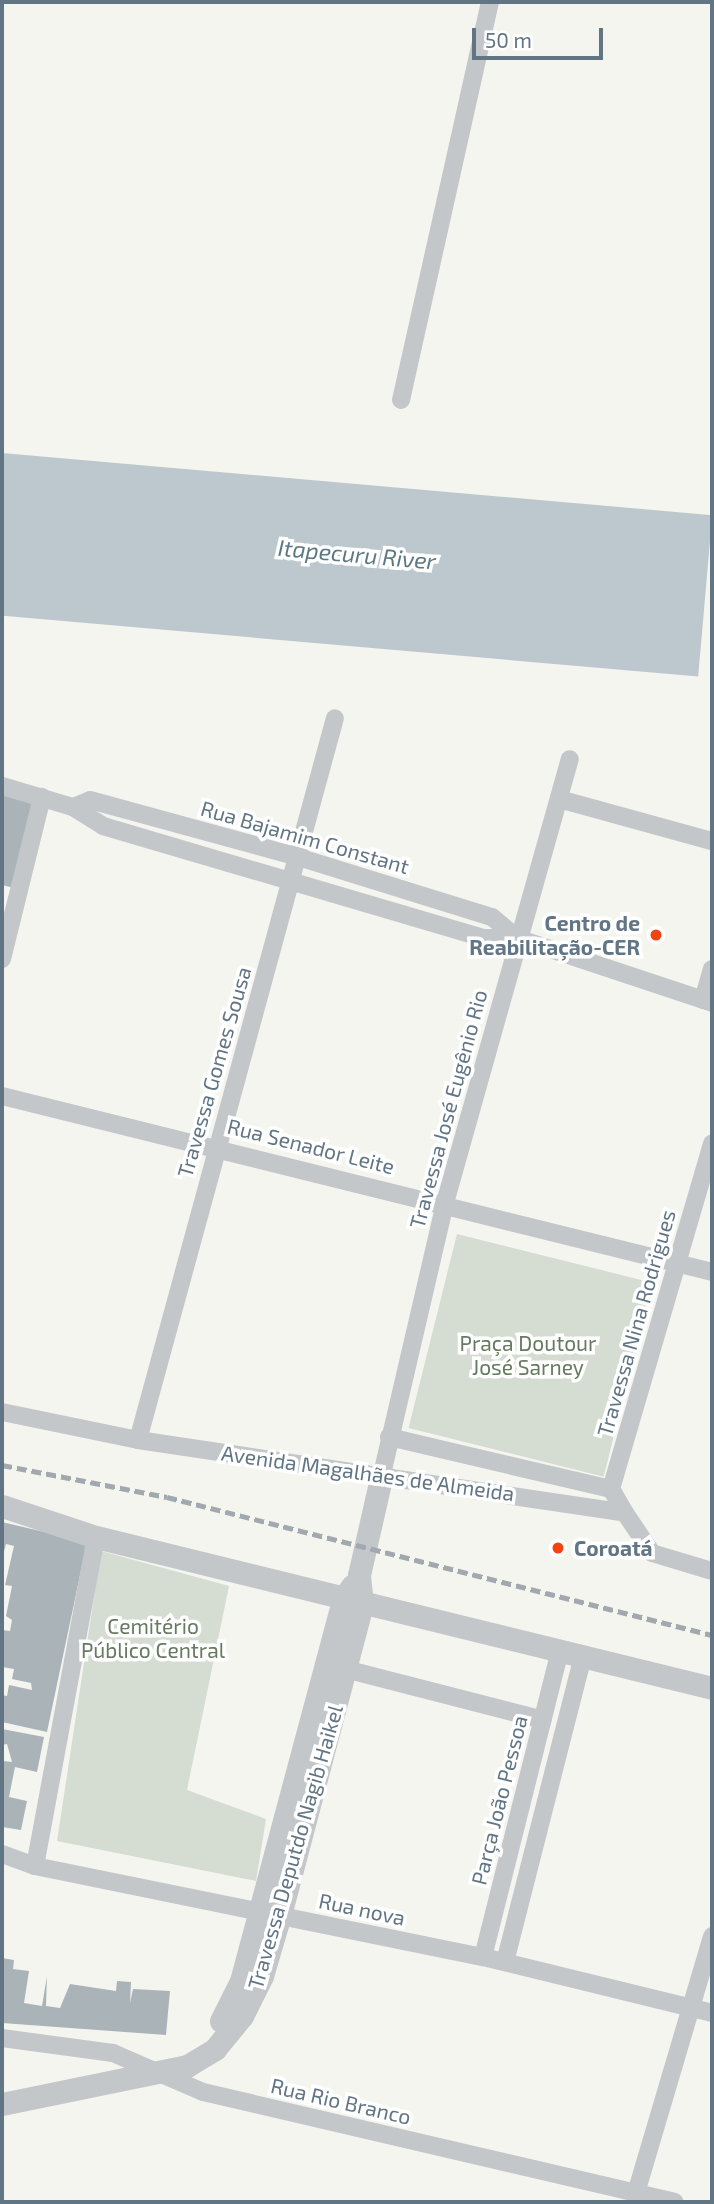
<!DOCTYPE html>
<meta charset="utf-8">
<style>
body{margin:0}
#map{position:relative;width:714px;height:2204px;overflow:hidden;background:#f5f5f0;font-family:"Exo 2",sans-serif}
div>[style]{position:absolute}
.green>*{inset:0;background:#d5dcd1;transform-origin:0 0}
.water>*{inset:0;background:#bcc8cd;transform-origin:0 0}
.building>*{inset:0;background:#aab3b8}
.minor>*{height:18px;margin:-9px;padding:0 9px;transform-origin:9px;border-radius:9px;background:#c3c7ca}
.tertiary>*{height:23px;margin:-11.5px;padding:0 11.5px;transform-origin:11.5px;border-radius:11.5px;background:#c3c7ca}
.rail>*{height:5px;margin-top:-2.5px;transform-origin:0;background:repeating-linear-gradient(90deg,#a1a8ae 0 10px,transparent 0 15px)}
.dots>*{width:19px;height:19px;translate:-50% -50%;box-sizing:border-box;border:4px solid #fff;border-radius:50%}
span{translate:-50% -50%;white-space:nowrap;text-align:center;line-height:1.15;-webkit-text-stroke:7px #fff;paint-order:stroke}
.street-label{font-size:21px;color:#617584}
.poi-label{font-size:21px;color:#617584;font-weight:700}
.right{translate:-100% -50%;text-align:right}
.left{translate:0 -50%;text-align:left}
.park-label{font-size:21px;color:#667a60}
.water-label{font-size:23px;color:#5c7882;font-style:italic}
.frame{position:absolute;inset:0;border:4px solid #617584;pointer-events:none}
.scale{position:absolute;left:472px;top:28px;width:131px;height:32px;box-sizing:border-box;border:4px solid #617584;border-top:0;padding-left:9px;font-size:21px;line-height:24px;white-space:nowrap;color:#617584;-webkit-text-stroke:5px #fff;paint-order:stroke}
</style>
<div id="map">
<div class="green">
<div style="left:457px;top:1234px;width:201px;height:200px;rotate:14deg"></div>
<div style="clip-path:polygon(101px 1551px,229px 1586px,187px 1790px,266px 1819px,256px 1881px,57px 1841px)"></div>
</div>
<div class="water">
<div style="left:2px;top:453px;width:713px;height:162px;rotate:5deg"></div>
</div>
<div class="building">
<div style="clip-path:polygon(2px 793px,35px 801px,14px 888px,2px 885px)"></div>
<div style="clip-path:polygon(2px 1522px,87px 1542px,47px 1732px,2px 1722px,2px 1695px,7px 1696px,9px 1685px,32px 1690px,31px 1683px,12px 1679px,14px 1669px,2px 1667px,2px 1630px,10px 1631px,12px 1620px,6px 1616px,12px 1586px,5px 1585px,14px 1546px,6px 1544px,2px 1559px)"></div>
<div style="clip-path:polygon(2px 1729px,44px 1737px,37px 1772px,15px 1767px,9px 1797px,27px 1801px,21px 1830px,2px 1827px,3px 1761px,12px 1762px,7px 1744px,2px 1745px)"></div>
<div style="clip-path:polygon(2px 1958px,14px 1960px,13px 1969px,29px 1971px,24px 2003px,42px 2006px,47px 1976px,46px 2006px,60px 2008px,70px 1984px,116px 1991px,117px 1981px,131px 1982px,130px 2003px,133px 1989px,170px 1991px,166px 2035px,2px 2023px)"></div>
</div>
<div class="minor">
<div style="left:401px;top:400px;width:408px;rotate:-77.4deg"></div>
<div style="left:2px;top:786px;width:74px;rotate:16.5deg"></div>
<div style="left:73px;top:807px;width:36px;rotate:32deg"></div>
<div style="left:103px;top:826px;width:397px;rotate:16.4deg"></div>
<div style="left:484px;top:938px;width:33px"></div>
<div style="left:517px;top:938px;width:206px;rotate:18.4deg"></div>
<div style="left:559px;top:799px;width:159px;rotate:15.4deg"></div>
<div style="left:73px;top:807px;width:18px;rotate:-22deg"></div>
<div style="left:90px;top:800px;width:216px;rotate:15.3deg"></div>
<div style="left:298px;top:857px;width:203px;rotate:17.2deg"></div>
<div style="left:492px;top:917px;width:33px;rotate:40deg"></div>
<div style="left:2px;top:959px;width:167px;rotate:-76.1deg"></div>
<div style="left:703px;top:1000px;width:32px;rotate:-74deg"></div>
<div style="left:2px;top:1096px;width:731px;rotate:13.92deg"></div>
<div style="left:2px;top:1412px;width:139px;rotate:11.6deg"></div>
<div style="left:138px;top:1440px;width:492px;rotate:8.5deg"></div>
<div style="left:625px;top:1513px;width:48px;rotate:56deg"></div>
<div style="left:652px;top:1553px;width:63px;rotate:16.7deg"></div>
<div style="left:389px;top:1437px;width:228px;rotate:13.2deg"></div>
<div style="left:138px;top:1440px;width:748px;rotate:-74.74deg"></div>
<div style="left:382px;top:1474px;width:278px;rotate:-76.9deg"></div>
<div style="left:445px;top:1203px;width:461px;rotate:-74.3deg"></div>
<div style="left:625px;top:1513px;width:28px;rotate:-120deg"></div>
<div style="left:611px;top:1489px;width:360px;rotate:-73.7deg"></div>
<div style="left:345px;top:1669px;width:204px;rotate:14.4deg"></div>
<div style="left:2px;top:1854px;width:35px;rotate:20deg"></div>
<div style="left:35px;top:1866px;width:457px;rotate:11.5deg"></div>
<div style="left:483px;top:1957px;width:236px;rotate:13.7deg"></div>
<div style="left:35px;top:1866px;width:335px;rotate:-79.5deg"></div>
<div style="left:483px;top:1957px;width:312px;rotate:-75.9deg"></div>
<div style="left:505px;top:1962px;width:312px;rotate:-75.7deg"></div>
<div style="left:2px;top:2038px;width:112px;rotate:7.7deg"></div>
<div style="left:113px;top:2053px;width:98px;rotate:23.4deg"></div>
<div style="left:203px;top:2092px;width:484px;rotate:13.1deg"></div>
<div style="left:636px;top:2193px;width:268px;rotate:-73.5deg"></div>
</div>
<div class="tertiary">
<div style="left:2px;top:1506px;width:99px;rotate:18.3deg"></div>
<div style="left:96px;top:1537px;width:634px;rotate:13.77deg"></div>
<div style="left:221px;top:2021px;width:45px;rotate:-63.4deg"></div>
<div style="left:241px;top:1981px;width:395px;rotate:-75deg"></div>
<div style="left:343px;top:1599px;width:16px;rotate:-55deg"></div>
<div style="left:2px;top:2104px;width:189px;rotate:-11.6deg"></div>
<div style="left:187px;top:2066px;width:33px;rotate:-31deg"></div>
<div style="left:215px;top:2049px;width:43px;rotate:-50.7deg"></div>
<div style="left:242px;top:2016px;width:45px;rotate:-63.4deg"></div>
<div style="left:262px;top:1976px;width:64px;rotate:-73.6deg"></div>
<div style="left:280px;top:1915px;width:322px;rotate:-75.2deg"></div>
<div style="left:362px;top:1604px;width:29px;rotate:-96deg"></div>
<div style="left:359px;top:1575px;width:104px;rotate:-77.2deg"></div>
</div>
<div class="rail">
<div style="left:2px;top:1465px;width:168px;rotate:11deg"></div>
<div style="left:167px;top:1497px;width:562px;rotate:14.21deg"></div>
</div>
<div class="dots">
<div style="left:656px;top:935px;background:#f24312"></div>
<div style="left:558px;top:1548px;background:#f24312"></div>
</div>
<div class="street-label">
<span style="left:305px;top:837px;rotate:16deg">Rua Bajamim Constant</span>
<span style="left:214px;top:1072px;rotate:-74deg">Travessa Gomes Sousa</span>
<span style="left:448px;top:1109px;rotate:-75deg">Travessa José Eugênio Rio</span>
<span style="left:311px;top:1146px;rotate:14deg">Rua Senador Leite</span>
<span style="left:636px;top:1323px;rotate:-74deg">Travessa Nina Rodrigues</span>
<span style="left:368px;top:1473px;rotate:8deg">Avenida Magalhães de Almeida</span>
<span style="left:499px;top:1800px;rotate:-76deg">Parça João Pessoa</span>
<span style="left:295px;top:1847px;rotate:-74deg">Travessa Deputdo Nagib Haikel</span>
<span style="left:362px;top:1909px;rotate:12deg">Rua nova</span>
<span style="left:341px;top:2101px;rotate:13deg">Rua Rio Branco</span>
</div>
<div class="poi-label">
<span class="right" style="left:640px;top:935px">Centro de<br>Reabilitação-CER</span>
<span class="left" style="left:574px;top:1548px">Coroatá</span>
</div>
<div class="park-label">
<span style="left:528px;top:1355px">Praça Doutour<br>José Sarney</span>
<span style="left:153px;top:1638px">Cemitério<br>Público Central</span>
</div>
<div class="water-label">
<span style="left:357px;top:554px;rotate:5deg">Itapecuru River</span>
</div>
<div class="frame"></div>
<div class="scale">50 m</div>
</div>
